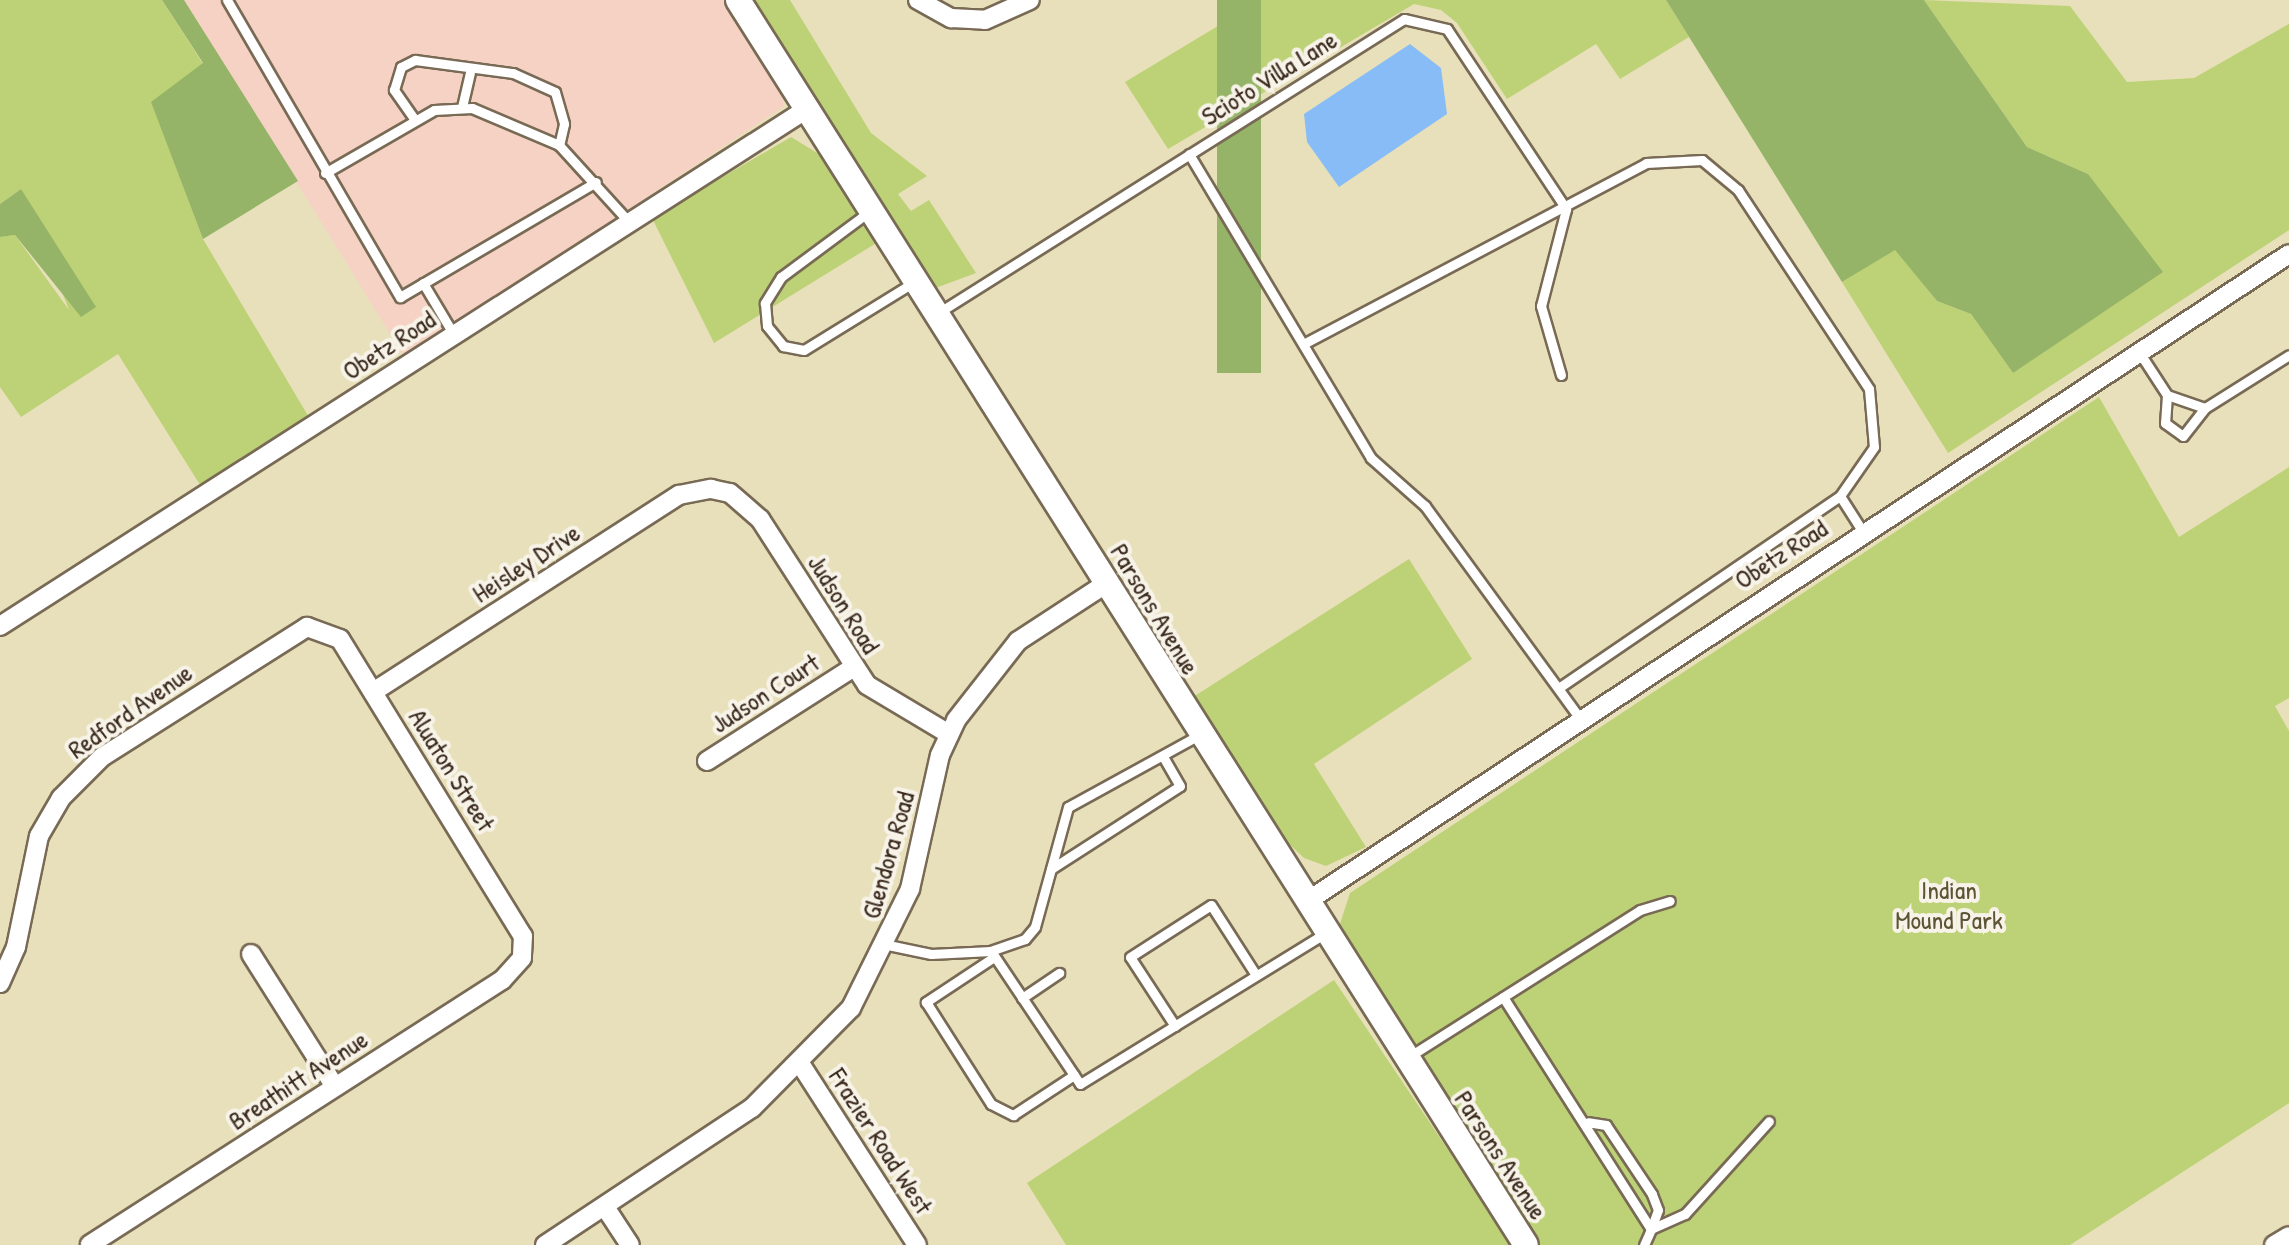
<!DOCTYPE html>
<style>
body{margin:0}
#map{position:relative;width:2289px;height:1245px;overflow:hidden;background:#e8e0ba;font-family:"Patrick Hand",sans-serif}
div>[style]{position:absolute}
.built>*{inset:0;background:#f6d2c4}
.green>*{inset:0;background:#bdd276}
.forest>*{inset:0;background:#96b467;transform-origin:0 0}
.water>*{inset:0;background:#87bcf6}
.roads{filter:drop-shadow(2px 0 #786a55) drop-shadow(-2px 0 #786a55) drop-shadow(0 2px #786a55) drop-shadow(0 -2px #786a55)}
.service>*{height:9px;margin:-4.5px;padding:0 4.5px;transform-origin:4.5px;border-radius:4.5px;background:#fff}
.minor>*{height:18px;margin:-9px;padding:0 9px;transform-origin:9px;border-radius:9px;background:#fff}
.tertiary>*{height:24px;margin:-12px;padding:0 12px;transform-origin:12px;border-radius:12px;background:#fff}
span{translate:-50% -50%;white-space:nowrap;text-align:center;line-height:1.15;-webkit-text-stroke:8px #f7f3e8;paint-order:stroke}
.street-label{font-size:26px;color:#3b2a1e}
.park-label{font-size:26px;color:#5c5434}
</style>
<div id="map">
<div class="built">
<div style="clip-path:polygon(184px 0,724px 0,783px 93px,783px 107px,405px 358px)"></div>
</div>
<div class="green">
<div style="clip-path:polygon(0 0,162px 0,203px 64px,152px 103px,203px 239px,310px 419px,202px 488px,118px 354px,21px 417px,0 387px,0 237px,15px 235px,69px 310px,21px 189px,0 204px)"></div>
<div style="clip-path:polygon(749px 0,790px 0,871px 133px,927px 176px,898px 194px,911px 211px,929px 200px,976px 273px,933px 289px)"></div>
<div style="clip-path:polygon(1261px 0,1666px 0,1689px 37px,1620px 79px,1596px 44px,1507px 99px,1457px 23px,1441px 10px,1414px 4px,1168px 149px,1125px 82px)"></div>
<div style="clip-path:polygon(1924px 0,2070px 6px,2127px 82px,2194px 78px,2289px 24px,2289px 230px,1948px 453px,1842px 282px,1895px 249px,1937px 301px,1971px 314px,2013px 373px,2088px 174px,2027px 147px)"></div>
<div style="clip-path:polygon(791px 137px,827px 159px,878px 242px,714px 343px,652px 218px)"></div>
<div style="clip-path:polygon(2099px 397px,2179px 537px,2289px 467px,2289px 698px,2275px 706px,2289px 731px,2289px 1103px,2070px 1245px,1539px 1245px,1337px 933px,1350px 893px)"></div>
<div style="clip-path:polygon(1409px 559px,1472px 659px,1314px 764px,1366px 847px,1326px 866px,1304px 858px,1270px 826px,1190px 699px)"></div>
<div style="clip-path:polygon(1334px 980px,1512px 1245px,1066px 1245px,1027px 1183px)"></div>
</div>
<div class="forest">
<div style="clip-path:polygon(162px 0,184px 0,298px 181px,203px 239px,151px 102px,203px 63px)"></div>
<div style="left:1217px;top:0;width:44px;height:373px"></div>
<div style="clip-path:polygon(1666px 0,1924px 0,2027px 147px,2088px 174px,2163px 272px,2013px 373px,1971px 314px,1937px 301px,1895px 250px,1842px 282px)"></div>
<div style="clip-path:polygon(21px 189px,96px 307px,81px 317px,15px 235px,0 237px,0 204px)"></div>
</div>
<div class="water">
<div style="clip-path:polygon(1410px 44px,1441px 68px,1447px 114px,1339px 187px,1307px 142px,1304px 114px)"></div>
</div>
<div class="roads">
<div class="service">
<div style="left:227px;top:0;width:344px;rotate:59.8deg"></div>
<div style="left:400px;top:297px;width:227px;rotate:-30.4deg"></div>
<div style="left:462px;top:107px;width:35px;rotate:-77deg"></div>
<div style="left:415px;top:120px;width:37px;rotate:-125deg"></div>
<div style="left:394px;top:90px;width:24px;rotate:-73deg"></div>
<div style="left:401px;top:67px;width:16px;rotate:-27deg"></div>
<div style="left:415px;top:60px;width:99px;rotate:7.6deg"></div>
<div style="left:513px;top:73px;width:46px;rotate:24.3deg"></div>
<div style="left:555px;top:92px;width:33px;rotate:74deg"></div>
<div style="left:564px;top:124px;width:22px;rotate:103deg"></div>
<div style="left:1189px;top:154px;width:354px;rotate:59.1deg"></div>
<div style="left:1371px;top:458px;width:72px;rotate:41.6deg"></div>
<div style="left:1425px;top:506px;width:265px;rotate:53.9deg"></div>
<div style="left:325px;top:173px;width:126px;rotate:-30deg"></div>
<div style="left:434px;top:110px;width:38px;rotate:-3deg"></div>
<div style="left:472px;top:108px;width:95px;rotate:23deg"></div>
<div style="left:559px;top:145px;width:104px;rotate:47.7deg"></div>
<div style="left:870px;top:211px;width:111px;rotate:143.4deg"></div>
<div style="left:781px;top:277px;width:31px;rotate:122deg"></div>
<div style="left:765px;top:303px;width:23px;rotate:85deg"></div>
<div style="left:767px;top:326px;width:26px;rotate:51deg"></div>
<div style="left:783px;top:346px;width:21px;rotate:11deg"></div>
<div style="left:804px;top:350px;width:129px;rotate:-31.7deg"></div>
<div style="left:423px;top:283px;width:61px;rotate:59.2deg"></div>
<div style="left:938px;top:313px;width:551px;rotate:-32.25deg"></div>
<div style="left:1404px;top:19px;width:44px;rotate:13.1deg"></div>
<div style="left:1447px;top:29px;width:216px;rotate:56.5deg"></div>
<div style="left:1307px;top:342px;width:383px;rotate:-27.8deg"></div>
<div style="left:1646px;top:163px;width:56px;rotate:-3.1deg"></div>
<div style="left:1702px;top:160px;width:47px;rotate:39.8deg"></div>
<div style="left:1738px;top:190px;width:238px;rotate:56.6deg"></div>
<div style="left:1869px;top:389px;width:58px;rotate:85.1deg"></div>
<div style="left:1874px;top:447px;width:60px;rotate:124.8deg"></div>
<div style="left:1840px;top:496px;width:339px;rotate:145.7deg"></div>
<div style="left:2139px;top:352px;width:51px;rotate:56.9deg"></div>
<div style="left:2167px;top:395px;width:40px;rotate:18.9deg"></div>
<div style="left:1561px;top:375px;width:72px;rotate:-106.2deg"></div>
<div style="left:1541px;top:306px;width:100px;rotate:-75.5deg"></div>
<div style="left:2167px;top:395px;width:28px;rotate:94deg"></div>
<div style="left:2165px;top:423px;width:22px;rotate:36deg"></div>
<div style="left:2183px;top:436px;width:36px;rotate:-52deg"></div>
<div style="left:2205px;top:408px;width:99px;rotate:-32.2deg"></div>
<div style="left:1840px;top:496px;width:43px;rotate:57.4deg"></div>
<div style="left:1199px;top:735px;width:149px;rotate:151.2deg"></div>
<div style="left:1068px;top:807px;width:124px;rotate:105.4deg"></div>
<div style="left:1035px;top:927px;width:16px;rotate:130deg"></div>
<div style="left:1025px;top:939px;width:36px;rotate:161deg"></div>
<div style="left:991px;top:951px;width:160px;rotate:56.2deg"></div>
<div style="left:1080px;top:1084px;width:288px;rotate:-31.6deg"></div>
<div style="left:1051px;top:869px;width:153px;rotate:-32.8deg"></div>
<div style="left:1180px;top:786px;width:34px;rotate:-120deg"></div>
<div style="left:888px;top:945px;width:44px;rotate:11.8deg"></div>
<div style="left:931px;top:954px;width:60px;rotate:-2.9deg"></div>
<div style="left:994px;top:957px;width:82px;rotate:146.5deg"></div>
<div style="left:926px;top:1002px;width:121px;rotate:57.5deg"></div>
<div style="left:991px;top:1104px;width:25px;rotate:27deg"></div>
<div style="left:1013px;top:1115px;width:73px;rotate:-33.3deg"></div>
<div style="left:1503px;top:997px;width:275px;rotate:57.5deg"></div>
<div style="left:1651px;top:1229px;width:20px;rotate:-70deg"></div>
<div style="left:1658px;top:1210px;width:17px;rotate:-111deg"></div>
<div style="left:1652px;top:1194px;width:83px;rotate:-123.7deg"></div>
<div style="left:1606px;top:1125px;width:18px;rotate:-171deg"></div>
<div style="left:1022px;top:998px;width:45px;rotate:-34deg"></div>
<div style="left:1175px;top:1026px;width:82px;rotate:-123.1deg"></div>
<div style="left:1130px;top:957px;width:96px;rotate:-32.7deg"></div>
<div style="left:1211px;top:905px;width:83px;rotate:57.3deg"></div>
<div style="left:1410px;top:1056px;width:272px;rotate:-32.4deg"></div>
<div style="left:1640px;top:910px;width:31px;rotate:-17deg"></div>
<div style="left:1644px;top:1245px;width:17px;rotate:-66deg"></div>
<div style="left:1651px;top:1229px;width:37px;rotate:-24deg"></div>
<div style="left:1685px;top:1214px;width:125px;rotate:-47.9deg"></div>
</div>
<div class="minor">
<div style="left:918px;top:0;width:38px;rotate:29deg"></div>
<div style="left:951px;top:18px;width:34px;rotate:3deg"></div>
<div style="left:985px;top:20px;width:49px;rotate:-24deg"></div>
<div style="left:0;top:626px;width:958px;rotate:-32.65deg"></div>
<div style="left:373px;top:692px;width:364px;rotate:-32.8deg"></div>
<div style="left:679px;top:495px;width:33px;rotate:-11deg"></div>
<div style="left:711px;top:489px;width:19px;rotate:12deg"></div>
<div style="left:730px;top:493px;width:40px;rotate:41deg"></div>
<div style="left:760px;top:519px;width:197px;rotate:57.2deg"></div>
<div style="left:867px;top:685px;width:96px;rotate:30.9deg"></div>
<div style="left:707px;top:761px;width:171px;rotate:-32.6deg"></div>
<div style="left:1306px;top:902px;width:1177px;rotate:-33.39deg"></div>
<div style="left:251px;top:954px;width:157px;rotate:57.7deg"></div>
<div style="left:0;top:983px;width:39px;rotate:-66deg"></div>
<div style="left:16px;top:947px;width:113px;rotate:-78.3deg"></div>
<div style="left:39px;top:836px;width:44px;rotate:-59.9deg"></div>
<div style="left:61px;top:798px;width:58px;rotate:-45deg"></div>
<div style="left:102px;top:757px;width:243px;rotate:-32.4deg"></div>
<div style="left:307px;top:627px;width:35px;rotate:20deg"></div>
<div style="left:340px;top:639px;width:349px;rotate:58.4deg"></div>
<div style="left:523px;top:936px;width:22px;rotate:93deg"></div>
<div style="left:522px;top:958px;width:30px;rotate:132deg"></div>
<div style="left:502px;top:980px;width:490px;rotate:147.3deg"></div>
<div style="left:801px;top:1065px;width:214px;rotate:57.2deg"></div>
<div style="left:605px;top:1207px;width:45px;rotate:56.7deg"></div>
<div style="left:545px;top:1245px;width:248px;rotate:-33.5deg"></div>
<div style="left:752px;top:1108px;width:141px;rotate:-45.3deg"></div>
<div style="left:851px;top:1008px;width:133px;rotate:-63.6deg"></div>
<div style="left:910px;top:889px;width:137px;rotate:-77.4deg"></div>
<div style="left:940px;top:755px;width:38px;rotate:-65deg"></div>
<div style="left:956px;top:720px;width:100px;rotate:-51.9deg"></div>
<div style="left:1018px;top:641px;width:106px;rotate:-33.1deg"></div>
<div style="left:2274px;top:1245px;width:17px;rotate:-31deg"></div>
</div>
<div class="tertiary">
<div style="left:738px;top:0;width:1473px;rotate:57.67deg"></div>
</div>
</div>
<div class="street-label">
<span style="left:1269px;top:78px;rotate:-32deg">Scioto Villa Lane</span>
<span style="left:389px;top:345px;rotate:-33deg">Obetz Road</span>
<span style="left:1781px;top:554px;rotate:-33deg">Obetz Road</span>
<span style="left:526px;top:563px;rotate:-33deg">Heisley Drive</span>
<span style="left:844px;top:604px;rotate:58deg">Judson Road</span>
<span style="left:1155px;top:609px;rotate:59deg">Parsons Avenue</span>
<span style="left:765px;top:693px;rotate:-33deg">Judson Court</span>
<span style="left:130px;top:711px;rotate:-35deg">Redford Avenue</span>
<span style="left:452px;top:770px;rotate:58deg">Aluaton Street</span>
<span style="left:888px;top:855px;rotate:-74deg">Glendora Road</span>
<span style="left:298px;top:1080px;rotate:-33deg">Breathitt Avenue</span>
<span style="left:881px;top:1141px;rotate:57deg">Frazier Road West</span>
<span style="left:1501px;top:1155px;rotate:57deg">Parsons Avenue</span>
</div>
<div class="park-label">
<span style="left:1949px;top:905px">Indian<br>Mound Park</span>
</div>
</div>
